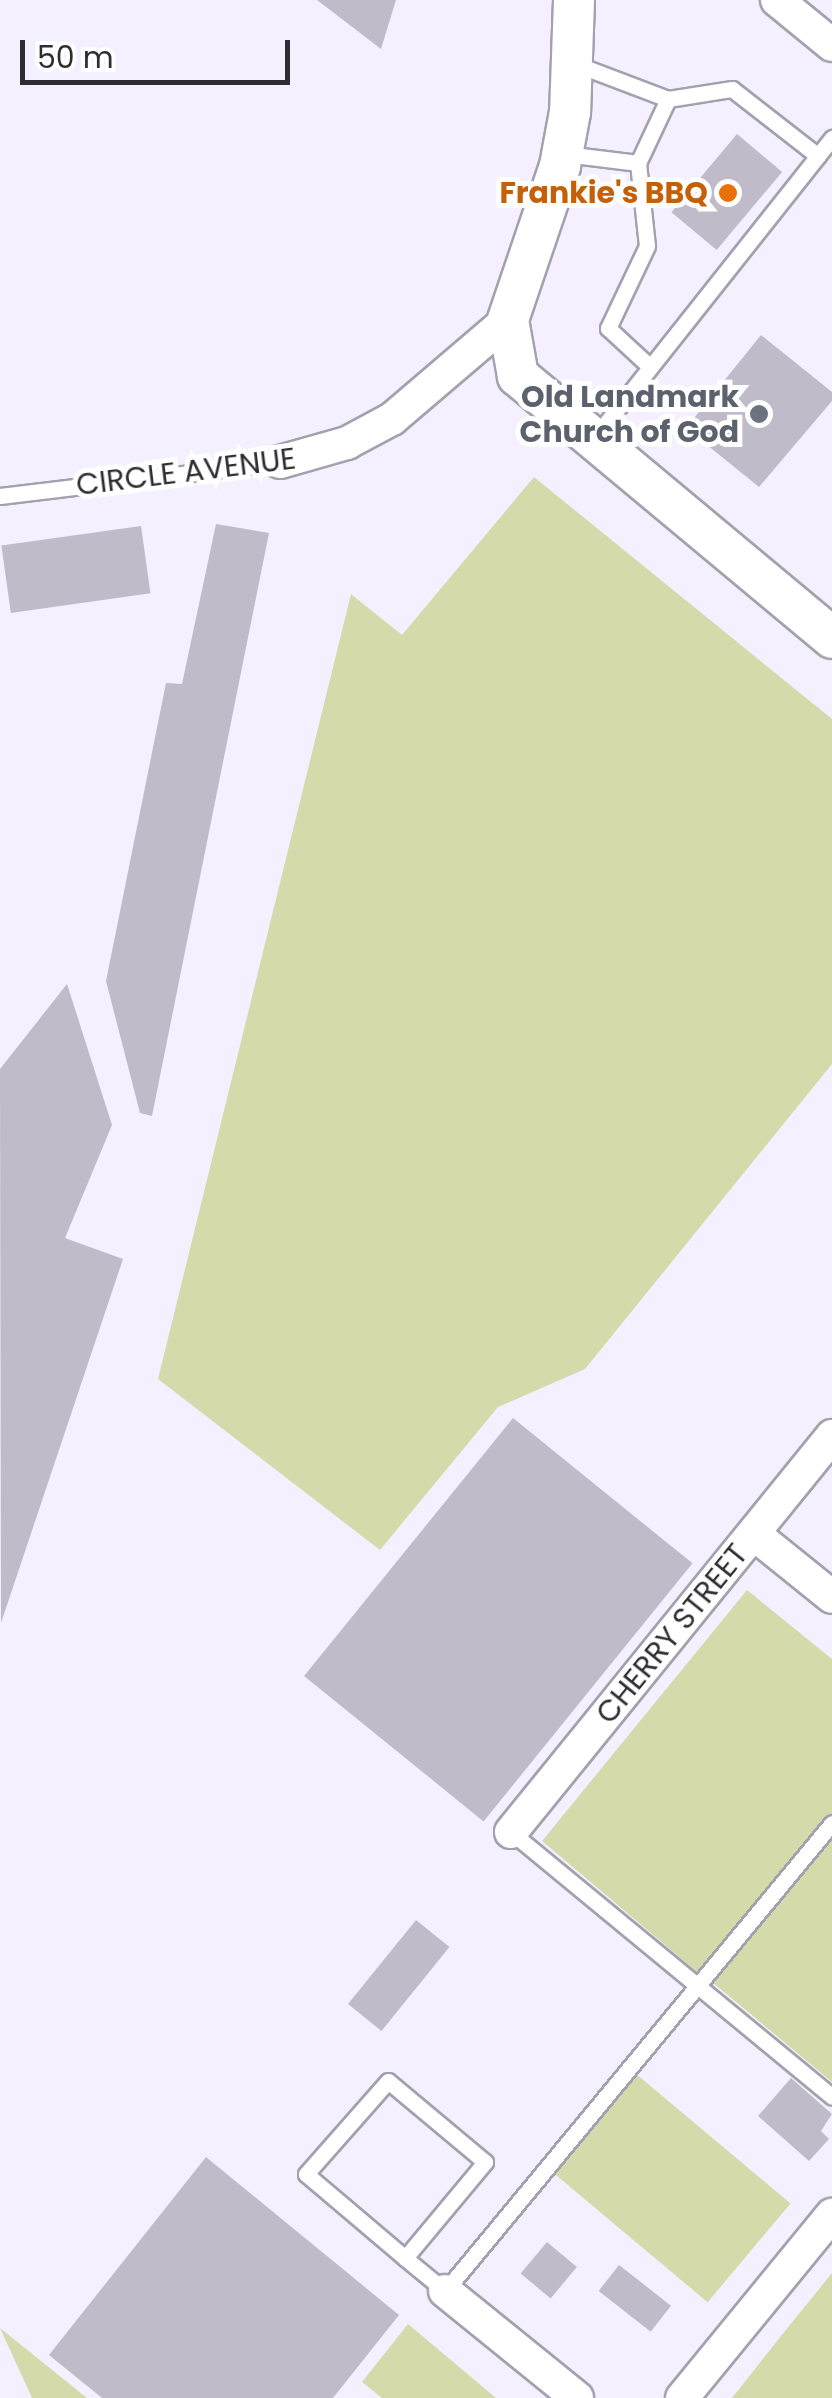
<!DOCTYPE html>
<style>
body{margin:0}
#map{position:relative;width:832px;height:2398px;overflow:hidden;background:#f4f0ff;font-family:Poppins,sans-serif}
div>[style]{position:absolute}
.green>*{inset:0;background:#d5daab;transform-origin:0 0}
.building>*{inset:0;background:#bfbbc9;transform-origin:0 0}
.roads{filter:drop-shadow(2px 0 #a4a1ae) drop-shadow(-2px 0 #a4a1ae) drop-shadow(0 2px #a4a1ae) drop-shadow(0 -2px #a4a1ae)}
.service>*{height:15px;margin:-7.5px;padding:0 7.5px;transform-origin:7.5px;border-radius:7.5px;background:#fff}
.minor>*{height:32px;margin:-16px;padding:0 16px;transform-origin:16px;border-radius:16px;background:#fff}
.tertiary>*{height:40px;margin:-20px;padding:0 20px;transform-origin:20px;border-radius:20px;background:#fff}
.dots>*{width:28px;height:28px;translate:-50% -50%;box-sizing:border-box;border:5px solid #fff;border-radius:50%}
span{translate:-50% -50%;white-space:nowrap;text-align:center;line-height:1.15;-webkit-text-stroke:10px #fff;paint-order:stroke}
.food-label{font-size:30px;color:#c56008;font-weight:700}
.right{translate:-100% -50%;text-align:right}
.worship-label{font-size:30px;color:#5b616d;font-weight:700}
.street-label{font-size:30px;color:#2e2d32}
.scale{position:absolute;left:20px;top:40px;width:270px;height:45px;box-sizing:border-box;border:5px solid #2e2d32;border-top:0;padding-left:12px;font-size:30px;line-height:35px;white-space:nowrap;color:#2e2d32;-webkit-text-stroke:8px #fff;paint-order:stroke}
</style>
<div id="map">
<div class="green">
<div style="clip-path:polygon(534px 477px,832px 719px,832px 1064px,585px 1369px,498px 1407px,380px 1550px,158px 1379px,351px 594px,402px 635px)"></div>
<div style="clip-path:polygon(747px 1590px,832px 1659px,832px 2082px,712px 1982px,765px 1919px,750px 1908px,697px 1972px,542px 1841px)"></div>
<div style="left:635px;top:2073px;width:203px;height:129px;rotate:40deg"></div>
<div style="clip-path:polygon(832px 2273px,832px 2398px,732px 2398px,781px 2336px)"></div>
<div style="clip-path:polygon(408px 2324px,496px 2398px,382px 2398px,362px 2382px)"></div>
<div style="clip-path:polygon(0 2328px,87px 2398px,32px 2398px)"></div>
</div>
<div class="building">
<div style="clip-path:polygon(317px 0,396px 0,381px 49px)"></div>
<div style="left:737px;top:134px;width:59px;height:102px;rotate:40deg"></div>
<div style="clip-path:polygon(761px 335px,832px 392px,832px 401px,759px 487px,686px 428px)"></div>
<div style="clip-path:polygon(216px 524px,269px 533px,152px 1116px,140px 1113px,106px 981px,166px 683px,182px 684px)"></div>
<div style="left:141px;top:526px;width:68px;height:141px;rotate:82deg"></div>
<div style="clip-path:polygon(67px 984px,112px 1125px,65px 1238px,123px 1259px,1px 1623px,0 1069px)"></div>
<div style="left:513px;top:1418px;width:231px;height:332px;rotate:39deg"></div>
<div style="left:416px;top:1920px;width:43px;height:108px;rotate:39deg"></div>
<div style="clip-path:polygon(791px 2078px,832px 2114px,821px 2131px,829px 2139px,809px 2161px,758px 2116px)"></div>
<div style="clip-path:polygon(206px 2157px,399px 2315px,333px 2398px,102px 2398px,49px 2355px)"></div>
<div style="left:547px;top:2242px;width:39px;height:41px;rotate:40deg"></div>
<div style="left:619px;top:2265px;width:66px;height:33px;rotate:38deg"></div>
</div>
<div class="roads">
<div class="service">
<div style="left:668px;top:99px;width:65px;rotate:-8.9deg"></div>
<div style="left:732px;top:89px;width:109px;rotate:37.9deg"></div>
<div style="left:565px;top:154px;width:74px;rotate:7deg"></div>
<div style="left:638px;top:163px;width:71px;rotate:-64.9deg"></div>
<div style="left:668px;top:99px;width:98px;rotate:-159.2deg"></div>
<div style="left:638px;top:163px;width:83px;rotate:83.8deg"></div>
<div style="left:647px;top:246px;width:91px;rotate:115.4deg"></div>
<div style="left:608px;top:328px;width:56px;rotate:42.8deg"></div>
<div style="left:595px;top:437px;width:382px;rotate:-51.6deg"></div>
<div style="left:0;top:496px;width:282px;rotate:-6.9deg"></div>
<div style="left:511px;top:1832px;width:416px;rotate:39.5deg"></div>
<div style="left:405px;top:2258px;width:125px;rotate:-50.2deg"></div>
<div style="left:485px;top:2162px;width:126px;rotate:-140.1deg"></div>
<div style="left:388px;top:2081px;width:124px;rotate:131.4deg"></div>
<div style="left:306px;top:2174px;width:130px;rotate:40.3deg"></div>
<div style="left:405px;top:2258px;width:52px;rotate:39.5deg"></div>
<div style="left:445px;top:2291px;width:607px;rotate:-50.41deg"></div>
</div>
<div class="minor">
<div style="left:777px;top:0;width:71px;rotate:39.3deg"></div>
<div style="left:280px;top:462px;width:70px;rotate:-15.8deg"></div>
<div style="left:347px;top:443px;width:51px;rotate:-28.1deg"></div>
<div style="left:392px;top:419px;width:153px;rotate:-40.5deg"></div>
<div style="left:754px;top:1534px;width:100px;rotate:38.9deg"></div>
<div style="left:511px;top:1832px;width:510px;rotate:-50.97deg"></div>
<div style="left:445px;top:2291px;width:170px;rotate:39deg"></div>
<div style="left:682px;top:2398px;width:237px;rotate:-50.7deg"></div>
</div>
<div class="tertiary">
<div style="left:574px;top:0;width:112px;rotate:92deg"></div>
<div style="left:570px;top:112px;width:55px;rotate:100.5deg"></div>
<div style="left:560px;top:166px;width:163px;rotate:108.7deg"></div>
<div style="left:508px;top:320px;width:57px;rotate:79.9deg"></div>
<div style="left:518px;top:376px;width:409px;rotate:39.8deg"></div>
</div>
</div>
<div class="dots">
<div style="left:728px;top:193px;background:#e8710a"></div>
<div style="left:759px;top:414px;background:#6b7280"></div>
</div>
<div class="food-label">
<span class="right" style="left:708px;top:193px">Frankie's BBQ</span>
</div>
<div class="worship-label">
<span class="right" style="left:739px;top:414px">Old Landmark<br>Church of God</span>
</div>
<div class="street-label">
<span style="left:186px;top:472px;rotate:-7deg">CIRCLE AVENUE</span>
<span style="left:672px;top:1634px;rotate:-51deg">CHERRY STREET</span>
</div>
<div class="scale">50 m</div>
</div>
